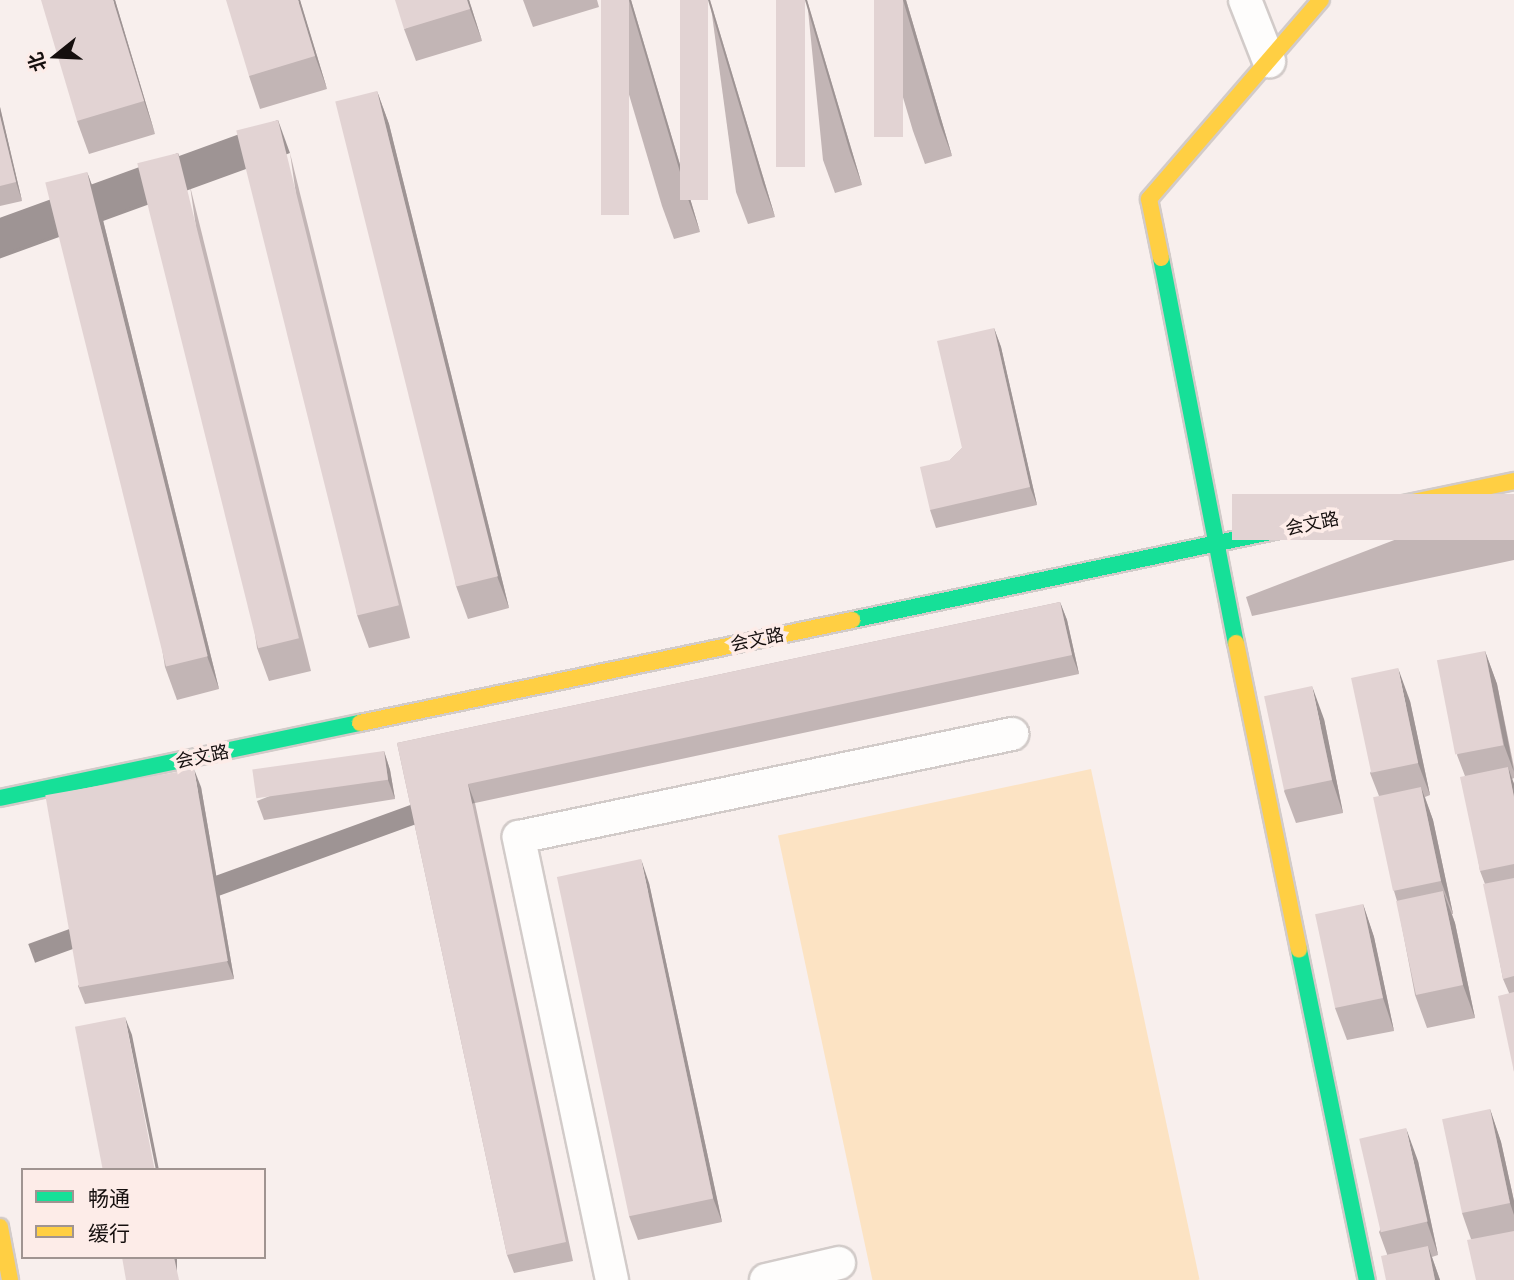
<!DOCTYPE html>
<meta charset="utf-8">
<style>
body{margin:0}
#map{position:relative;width:1514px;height:1280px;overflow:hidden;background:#f8efed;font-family:Literata,"Noto Sans SC",serif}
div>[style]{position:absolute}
.green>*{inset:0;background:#fce3c3;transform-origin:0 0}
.roads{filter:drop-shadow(2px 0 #d2cbc9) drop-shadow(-2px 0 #d2cbc9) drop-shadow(0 2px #d2cbc9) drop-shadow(0 -2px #d2cbc9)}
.street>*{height:32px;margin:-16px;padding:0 16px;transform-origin:16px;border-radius:16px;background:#fefdfc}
.fast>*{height:16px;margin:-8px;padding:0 8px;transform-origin:8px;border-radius:8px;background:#16e098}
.slow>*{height:16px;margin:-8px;padding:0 8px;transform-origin:8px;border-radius:8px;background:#ffcf43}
.wall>*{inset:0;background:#c2b5b5}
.shaded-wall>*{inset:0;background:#9e9494;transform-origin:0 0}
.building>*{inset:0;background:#e2d3d3;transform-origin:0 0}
span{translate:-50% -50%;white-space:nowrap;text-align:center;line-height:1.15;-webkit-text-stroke:7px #fdece8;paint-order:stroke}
.street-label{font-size:18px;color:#150f0e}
.legend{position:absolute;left:21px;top:1168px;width:245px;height:91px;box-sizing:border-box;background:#fdece8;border:2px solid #a09491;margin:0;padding:9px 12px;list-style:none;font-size:21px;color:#150f0e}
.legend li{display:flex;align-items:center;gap:14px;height:35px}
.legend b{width:35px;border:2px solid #a09491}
.north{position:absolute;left:21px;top:21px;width:70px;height:70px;-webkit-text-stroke:5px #fdece8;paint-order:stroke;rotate:252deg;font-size:19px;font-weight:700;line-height:28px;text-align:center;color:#150f0e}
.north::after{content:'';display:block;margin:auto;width:24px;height:32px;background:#150f0e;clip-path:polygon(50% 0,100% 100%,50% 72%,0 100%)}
</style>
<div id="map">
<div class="green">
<div style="left:1091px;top:769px;width:522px;height:320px;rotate:78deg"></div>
</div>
<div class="roads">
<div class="street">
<div style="left:1245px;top:0;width:66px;rotate:68.5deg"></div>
<div style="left:612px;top:1280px;width:453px;rotate:-101.9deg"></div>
<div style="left:519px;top:837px;width:504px;rotate:-11.8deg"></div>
<div style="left:766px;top:1280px;width:75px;rotate:-13.1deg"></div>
</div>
<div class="fast">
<div style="left:1161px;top:258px;width:392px;rotate:79deg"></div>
<div style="left:852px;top:620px;width:549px;rotate:-11.88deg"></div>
<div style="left:0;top:798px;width:368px;rotate:-11.8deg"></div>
<div style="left:1299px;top:950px;width:337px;rotate:78.4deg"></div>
</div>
<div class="slow">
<div style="left:1161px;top:258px;width:60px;rotate:-101.5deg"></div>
<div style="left:1149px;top:199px;width:263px;rotate:-49.2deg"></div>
<div style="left:1389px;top:507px;width:128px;rotate:-11.7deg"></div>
<div style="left:1236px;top:643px;width:313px;rotate:78.4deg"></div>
<div style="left:360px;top:723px;width:503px;rotate:-11.82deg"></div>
<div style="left:0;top:1227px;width:54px;rotate:79.3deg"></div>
</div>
</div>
<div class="wall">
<div style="clip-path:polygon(115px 0,155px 134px,89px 154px,77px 121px)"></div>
<div style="clip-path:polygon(300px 0,327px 89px,260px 109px,249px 76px)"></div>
<div style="clip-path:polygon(469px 0,482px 41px,416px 61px,404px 29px)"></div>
<div style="clip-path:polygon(523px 0,597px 0,599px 7px,533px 27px)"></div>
<div style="clip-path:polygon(601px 0,631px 0,700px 232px,674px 239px,662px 206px)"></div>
<div style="clip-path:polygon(710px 0,775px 217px,748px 224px,736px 192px)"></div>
<div style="clip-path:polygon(807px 0,862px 185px,835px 193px,823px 160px)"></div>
<div style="clip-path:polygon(874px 0,906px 0,952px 156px,925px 164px,913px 131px)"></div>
<div style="clip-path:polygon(377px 91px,389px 124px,509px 608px,468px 619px,456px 586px)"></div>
<div style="clip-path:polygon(0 107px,22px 201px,0 206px)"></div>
<div style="clip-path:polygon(290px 153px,410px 638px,369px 648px,357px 615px)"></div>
<div style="clip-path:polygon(87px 172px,99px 204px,219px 689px,177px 700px,165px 667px)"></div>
<div style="clip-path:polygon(190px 186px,311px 671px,269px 681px,257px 648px)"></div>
<div style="clip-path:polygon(994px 328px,1001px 347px,1037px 505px,936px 528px,930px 510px,950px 460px,962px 448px)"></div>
<div style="clip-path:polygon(1514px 494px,1514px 560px,1252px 616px,1246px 597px)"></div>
<div style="clip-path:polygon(1060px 602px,1067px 620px,1079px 674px,475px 803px,573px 1261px,514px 1273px,507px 1255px,397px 743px)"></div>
<div style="clip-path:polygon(1485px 651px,1497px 684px,1514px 767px,1514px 778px,1512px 779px,1514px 784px,1514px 1072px,1509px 993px,1503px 979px,1485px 884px,1480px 871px,1465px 776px,1457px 755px)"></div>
<div style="clip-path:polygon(1410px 701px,1430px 795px,1425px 797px,1433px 820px,1453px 914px,1452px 914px,1455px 923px,1475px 1018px,1427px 1028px,1415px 995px,1397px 901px,1394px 891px,1379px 796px,1370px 773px)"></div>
<div style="clip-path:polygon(1324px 719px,1343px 813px,1296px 823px,1284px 791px)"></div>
<div style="clip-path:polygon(384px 751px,390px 770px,395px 799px,264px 820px,257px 801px)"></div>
<div style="clip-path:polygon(201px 787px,234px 979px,85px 1004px,78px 986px)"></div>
<div style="clip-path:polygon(649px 883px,722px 1222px,638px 1240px,629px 1216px)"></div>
<div style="clip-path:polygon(1363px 904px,1374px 937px,1394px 1031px,1347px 1040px,1335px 1008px)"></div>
<div style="clip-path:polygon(1490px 1109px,1501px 1142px,1514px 1201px,1514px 1280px,1471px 1239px,1462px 1213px)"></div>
<div style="clip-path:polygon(1418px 1161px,1438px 1255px,1432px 1257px,1440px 1280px,1386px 1280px,1387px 1254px,1379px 1232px)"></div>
</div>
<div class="shaded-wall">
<div style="clip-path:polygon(113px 0,115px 0,155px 134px,144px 101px)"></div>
<div style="clip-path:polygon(298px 0,300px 0,327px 89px,315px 56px)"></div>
<div style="clip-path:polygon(467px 0,469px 0,482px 41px,470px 9px)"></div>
<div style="clip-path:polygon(629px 0,631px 0,700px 232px,688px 199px)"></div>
<div style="clip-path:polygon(708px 0,710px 0,775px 217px,763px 184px)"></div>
<div style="clip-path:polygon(805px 0,807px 0,862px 185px,850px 152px)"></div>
<div style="clip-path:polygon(903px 0,906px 0,952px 156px,940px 124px)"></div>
<div style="clip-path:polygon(377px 91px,389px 124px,509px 608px,497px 576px)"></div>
<div style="clip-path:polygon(0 107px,22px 201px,16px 182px,0 116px)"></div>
<div style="left:278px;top:120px;width:35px;height:500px;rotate:70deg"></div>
<div style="left:178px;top:153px;width:35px;height:500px;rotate:70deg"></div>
<div style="clip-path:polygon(87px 172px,99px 204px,219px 689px,207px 656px)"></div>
<div style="clip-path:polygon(994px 328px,1001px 347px,1037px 505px,1030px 487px)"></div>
<div style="clip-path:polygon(1060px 602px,1067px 620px,1079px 674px,1072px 655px)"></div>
<div style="clip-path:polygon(1485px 651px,1497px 684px,1514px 772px,1504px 745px)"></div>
<div style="clip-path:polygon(1398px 668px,1410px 701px,1430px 795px,1418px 763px)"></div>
<div style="clip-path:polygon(1312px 686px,1324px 719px,1343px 813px,1332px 780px)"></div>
<div style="clip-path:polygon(384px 751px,390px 770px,395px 799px,388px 780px)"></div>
<div style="clip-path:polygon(1508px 767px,1514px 784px,1514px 797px)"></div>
<div style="clip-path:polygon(194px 769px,201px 787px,234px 979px,227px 961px)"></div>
<div style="left:468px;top:784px;width:20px;height:468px;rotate:70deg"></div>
<div style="clip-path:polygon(1421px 787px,1433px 820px,1453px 914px,1441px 881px)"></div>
<div style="clip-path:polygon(641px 859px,649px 883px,722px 1222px,713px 1198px)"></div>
<div style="clip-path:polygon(1443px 891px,1455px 923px,1475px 1018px,1463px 985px)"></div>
<div style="clip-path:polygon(1363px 904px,1374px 937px,1394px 1031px,1383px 998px)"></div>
<div style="clip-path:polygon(125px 1017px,132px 1035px,159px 1170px,156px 1170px)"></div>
<div style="clip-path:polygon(1490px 1109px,1501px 1142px,1514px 1201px,1514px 1215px,1510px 1203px)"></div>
<div style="clip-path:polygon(1406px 1128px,1418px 1161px,1438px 1255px,1427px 1222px)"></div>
<div style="clip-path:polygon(1428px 1246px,1440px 1280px,1435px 1280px)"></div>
<div style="left:174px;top:1257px;width:3px;height:24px"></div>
</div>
<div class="building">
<div style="clip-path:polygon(41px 0,113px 0,144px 101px,77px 121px)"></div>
<div style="clip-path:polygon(226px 0,298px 0,315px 56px,249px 76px)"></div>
<div style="clip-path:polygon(395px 0,467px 0,470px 9px,404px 29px)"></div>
<div style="left:601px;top:0;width:28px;height:215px"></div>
<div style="left:680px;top:0;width:28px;height:200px"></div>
<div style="left:776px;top:0;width:29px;height:167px"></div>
<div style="left:874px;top:0;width:29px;height:137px"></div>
<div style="left:377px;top:91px;width:500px;height:43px;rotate:76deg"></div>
<div style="clip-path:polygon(0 116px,16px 182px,0 186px)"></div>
<div style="left:278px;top:120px;width:500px;height:43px;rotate:76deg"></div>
<div style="left:178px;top:153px;width:500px;height:42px;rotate:76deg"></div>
<div style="left:87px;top:172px;width:499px;height:43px;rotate:76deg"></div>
<div style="clip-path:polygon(994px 328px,1030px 487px,930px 510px,920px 467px,950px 460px,962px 448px,937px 341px)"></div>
<div style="left:1514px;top:494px;width:46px;height:282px;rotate:90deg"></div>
<div style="clip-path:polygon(1060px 602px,1072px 655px,468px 784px,566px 1242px,507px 1255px,397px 743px)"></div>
<div style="left:1485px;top:651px;width:96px;height:49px;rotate:79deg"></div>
<div style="left:1398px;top:668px;width:97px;height:48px;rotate:78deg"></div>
<div style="left:1312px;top:686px;width:96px;height:49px;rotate:78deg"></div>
<div style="left:384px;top:751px;width:29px;height:133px;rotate:82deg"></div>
<div style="clip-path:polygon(1508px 767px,1514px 797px,1514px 864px,1480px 871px,1460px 777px)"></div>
<div style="left:194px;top:769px;width:195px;height:151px;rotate:80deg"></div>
<div style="left:1421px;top:787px;width:96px;height:49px;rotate:78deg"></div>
<div style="left:641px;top:859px;width:347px;height:86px;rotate:78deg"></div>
<div style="clip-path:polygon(1514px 878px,1514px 976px,1503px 979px,1483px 884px)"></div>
<div style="left:1443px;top:891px;width:96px;height:48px;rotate:78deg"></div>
<div style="left:1363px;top:904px;width:96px;height:49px;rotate:78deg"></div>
<div style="clip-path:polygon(1514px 992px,1514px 1072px,1498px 996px)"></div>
<div style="left:125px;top:1017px;width:156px;height:51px;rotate:79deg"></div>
<div style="left:1490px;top:1109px;width:96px;height:49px;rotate:78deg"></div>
<div style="left:1406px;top:1128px;width:96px;height:48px;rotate:77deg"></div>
<div style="clip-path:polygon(1514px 1231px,1514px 1280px,1476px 1280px,1467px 1240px)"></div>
<div style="clip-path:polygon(1428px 1246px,1435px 1280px,1386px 1280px,1381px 1256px)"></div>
<div style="clip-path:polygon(122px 1257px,174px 1257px,179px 1280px,126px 1280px)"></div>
</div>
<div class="street-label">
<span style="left:1312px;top:523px;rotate:-12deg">会文路</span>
<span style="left:757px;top:639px;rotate:-12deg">会文路</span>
<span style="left:202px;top:756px;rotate:-12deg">会文路</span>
</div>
<ul class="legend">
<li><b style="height:9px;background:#16e098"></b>畅通</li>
<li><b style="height:9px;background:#ffcf43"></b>缓行</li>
</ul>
<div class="north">北</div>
</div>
